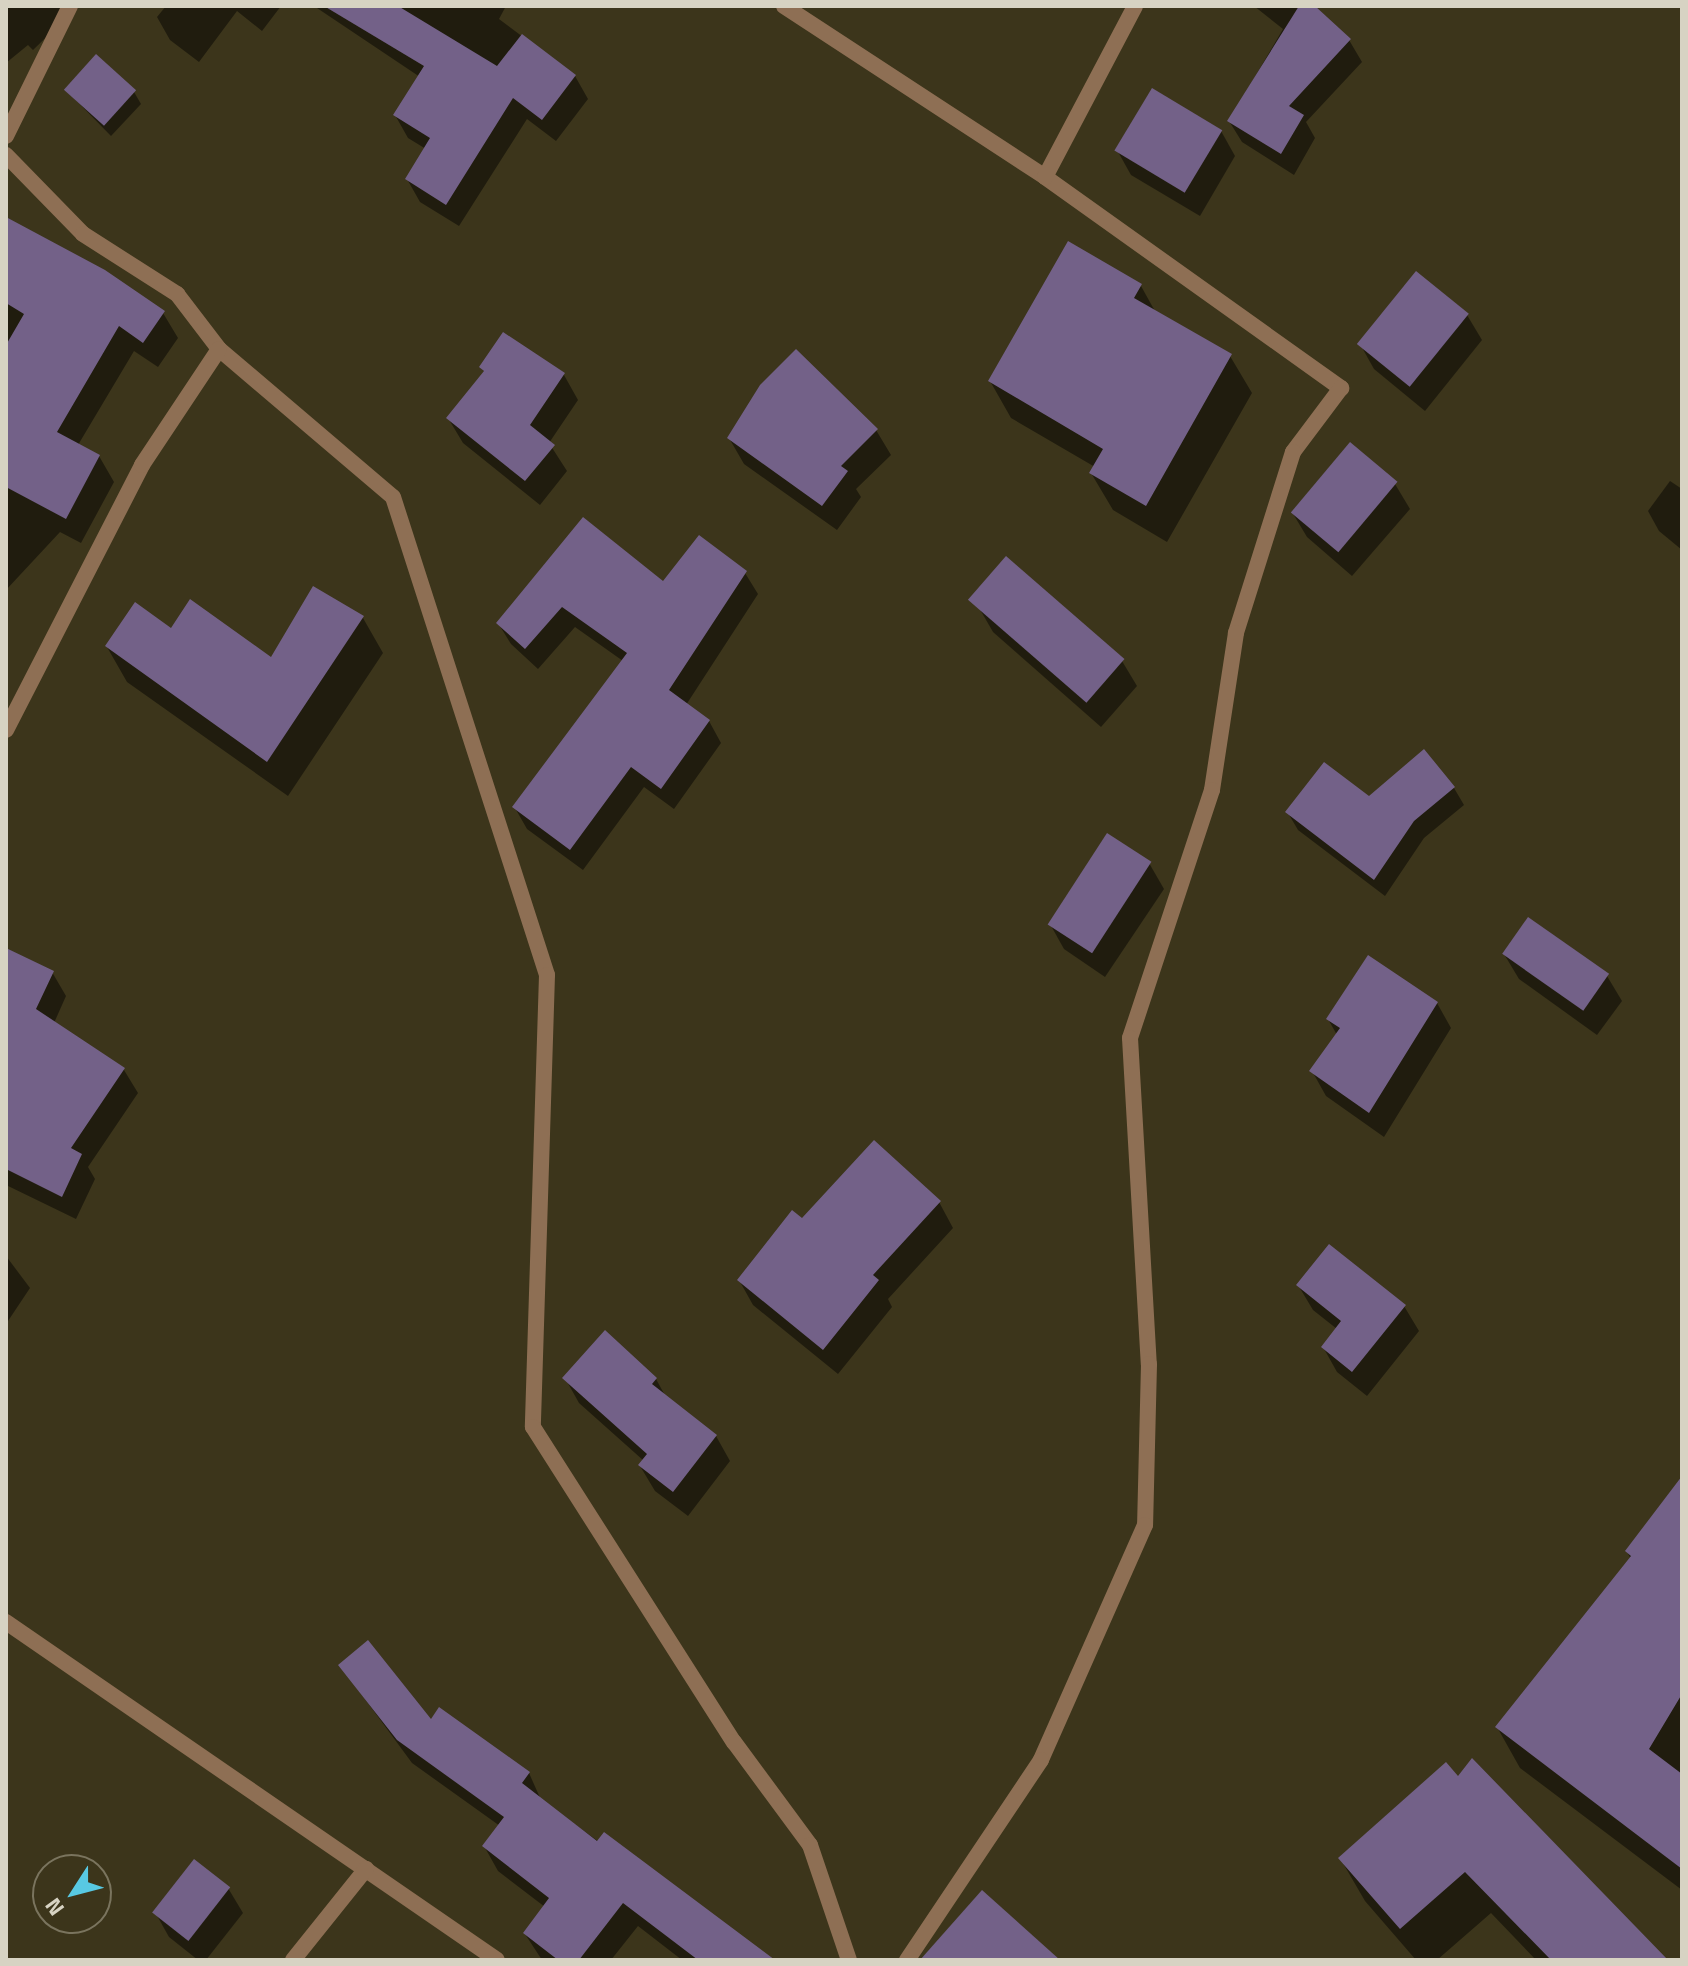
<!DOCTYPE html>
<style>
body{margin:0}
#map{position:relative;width:1688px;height:1966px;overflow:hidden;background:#3c351b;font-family:"Titillium Web",sans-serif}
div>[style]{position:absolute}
.shadow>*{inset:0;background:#0007}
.building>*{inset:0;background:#736188;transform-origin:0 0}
.street>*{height:16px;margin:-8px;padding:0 8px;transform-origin:8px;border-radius:8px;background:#8e6f54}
span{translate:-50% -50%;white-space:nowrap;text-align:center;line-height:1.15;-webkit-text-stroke:7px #3c351b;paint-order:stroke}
.frame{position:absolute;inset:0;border:8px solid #d7d3c3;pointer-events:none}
.north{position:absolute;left:32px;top:1854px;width:80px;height:80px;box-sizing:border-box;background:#3c351b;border:2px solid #7a745e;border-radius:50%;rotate:234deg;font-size:22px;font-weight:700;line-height:32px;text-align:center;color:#d7d3c3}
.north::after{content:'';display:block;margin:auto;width:28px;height:36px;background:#58c9e3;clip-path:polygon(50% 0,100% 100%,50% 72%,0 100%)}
</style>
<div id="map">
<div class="shadow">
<div style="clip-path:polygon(6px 6px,69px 6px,72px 12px,33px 50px,28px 45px,6px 63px)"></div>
<div style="clip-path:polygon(166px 6px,281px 6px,262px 31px,237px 11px,199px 62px,170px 40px,157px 17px)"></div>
<div style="clip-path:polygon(314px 6px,506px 6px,499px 19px,575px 76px,588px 99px,556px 141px,527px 119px,459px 226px,420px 202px,407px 179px,426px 149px,408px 138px,395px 115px,420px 77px)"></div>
<div style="clip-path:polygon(1254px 6px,1312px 6px,1349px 40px,1362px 62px,1306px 122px,1315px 138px,1294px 175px,1242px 142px,1229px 121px,1283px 29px)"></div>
<div style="clip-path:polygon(66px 90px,134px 92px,141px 104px,111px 136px)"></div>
<div style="clip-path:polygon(1221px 131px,1235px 156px,1200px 216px,1131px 175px,1117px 150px)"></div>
<div style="clip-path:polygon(6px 219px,163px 313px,178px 338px,158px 367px,134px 351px,78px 445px,99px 456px,114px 482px,81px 543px,60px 532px,6px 590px)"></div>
<div style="clip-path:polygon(1141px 286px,1156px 313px,1230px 356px,1252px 393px,1167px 542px,1113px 510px,1091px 473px,1095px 467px,1011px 418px,990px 381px)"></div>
<div style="clip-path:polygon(1467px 315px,1482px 340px,1425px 411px,1374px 369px,1360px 344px)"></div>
<div style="clip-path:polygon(481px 367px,564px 375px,578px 400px,549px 443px,567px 471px,540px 505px,463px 443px,448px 418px,485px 373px)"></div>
<div style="clip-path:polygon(876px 430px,891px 455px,856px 489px,861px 497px,837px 530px,744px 464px,729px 438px)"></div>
<div style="clip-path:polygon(1670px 481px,1682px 489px,1682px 550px,1659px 531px,1648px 511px)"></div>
<div style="clip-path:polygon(1395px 484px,1410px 509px,1352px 576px,1307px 537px,1292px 512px)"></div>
<div style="clip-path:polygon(583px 520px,664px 584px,745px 573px,758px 594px,686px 705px,709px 721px,721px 743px,674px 809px,644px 787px,583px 870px,527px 829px,515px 808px,623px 661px,575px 627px,538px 669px,511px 644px,498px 623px)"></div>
<div style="clip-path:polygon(978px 606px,1122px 661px,1137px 686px,1101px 727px,993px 632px)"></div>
<div style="clip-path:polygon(363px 618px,383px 653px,288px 796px,127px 682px,107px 647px,171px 630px,272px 660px)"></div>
<div style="clip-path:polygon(1454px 788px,1464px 805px,1424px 838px,1385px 896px,1298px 830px,1288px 813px)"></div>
<div style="clip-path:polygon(1149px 863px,1164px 889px,1105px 977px,1064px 949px,1050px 924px)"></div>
<div style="clip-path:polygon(1504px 954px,1607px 976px,1622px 1001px,1597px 1035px,1519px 979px)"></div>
<div style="clip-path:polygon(52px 972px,66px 996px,54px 1023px,124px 1070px,138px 1093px,88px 1167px,95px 1179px,76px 1219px,6px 1185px,6px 982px)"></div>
<div style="clip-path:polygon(1437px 1003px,1451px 1028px,1384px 1137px,1326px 1096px,1312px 1071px,1337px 1035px,1328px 1019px)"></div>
<div style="clip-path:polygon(939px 1202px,953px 1228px,888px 1299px,892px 1307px,838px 1374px,753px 1305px,739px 1280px,803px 1221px)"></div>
<div style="clip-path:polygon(6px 1256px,30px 1288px,6px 1324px)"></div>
<div style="clip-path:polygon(1298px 1285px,1404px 1306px,1419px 1331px,1367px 1396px,1337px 1372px,1323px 1347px,1337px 1329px,1313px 1310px)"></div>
<div style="clip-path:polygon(565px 1378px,656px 1379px,667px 1399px,716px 1436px,730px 1461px,688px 1516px,655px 1491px,640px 1466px,644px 1461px,579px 1403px)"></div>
<div style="clip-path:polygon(1682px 1495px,1680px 1775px,1682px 1890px,1520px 1768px,1497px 1727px,1631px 1559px,1627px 1552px)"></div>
<div style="clip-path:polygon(340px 1665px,431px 1722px,529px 1773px,541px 1800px,763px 1960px,682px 1960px,638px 1926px,611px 1960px,542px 1960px,525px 1934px,545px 1907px,498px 1871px,484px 1846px,500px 1826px,412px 1763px)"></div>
<div style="clip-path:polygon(1459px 1779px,1665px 1960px,1536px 1960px,1491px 1913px,1437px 1960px,1416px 1960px,1365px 1901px,1340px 1858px)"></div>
<div style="clip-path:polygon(228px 1888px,243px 1913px,206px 1960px,198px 1960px,169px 1937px,155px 1912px)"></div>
</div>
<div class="building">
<div style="clip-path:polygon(324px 6px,398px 6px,497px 66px,522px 34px,576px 75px,542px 120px,513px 98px,446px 205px,405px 179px,430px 138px,393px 115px,424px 66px)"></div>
<div style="clip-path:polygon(1299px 6px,1315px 6px,1351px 39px,1289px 106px,1304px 115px,1281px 154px,1227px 121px)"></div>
<div style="left:96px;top:54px;width:54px;height:48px;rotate:42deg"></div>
<div style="left:1152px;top:88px;width:82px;height:73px;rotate:31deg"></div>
<div style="clip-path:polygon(6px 217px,105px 270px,165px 311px,143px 343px,119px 326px,57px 432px,100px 455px,66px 519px,6px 487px,6px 345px,24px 314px,6px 303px)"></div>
<div style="clip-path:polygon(1068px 241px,1142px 284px,1134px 298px,1232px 354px,1146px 506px,1089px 473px,1103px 449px,988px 381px)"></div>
<div style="left:1416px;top:271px;width:68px;height:94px;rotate:39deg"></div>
<div style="clip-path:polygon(503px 332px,565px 373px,530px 425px,555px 445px,525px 481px,446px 418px,484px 371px,479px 367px)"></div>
<div style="clip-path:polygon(796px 349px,878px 429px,841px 466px,848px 471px,822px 506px,727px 438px,760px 385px)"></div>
<div style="left:1350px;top:442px;width:62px;height:92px;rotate:40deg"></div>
<div style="clip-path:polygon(583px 517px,663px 581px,699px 535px,747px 571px,669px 690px,710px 720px,661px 789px,631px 767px,570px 850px,512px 807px,627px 653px,562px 607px,525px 649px,496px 623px)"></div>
<div style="left:1006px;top:556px;width:157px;height:58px;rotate:41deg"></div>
<div style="clip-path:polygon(313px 586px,364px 616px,267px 762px,105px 646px,135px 602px,171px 628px,190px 599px,271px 657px)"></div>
<div style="clip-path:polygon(1424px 749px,1455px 787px,1414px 821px,1374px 880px,1285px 812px,1324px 762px,1369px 796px)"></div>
<div style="left:1107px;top:833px;width:53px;height:109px;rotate:33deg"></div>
<div style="left:1528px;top:917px;width:99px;height:45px;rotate:35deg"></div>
<div style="clip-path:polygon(6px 948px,54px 971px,36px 1009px,125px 1068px,71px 1148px,82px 1154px,62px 1197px,6px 1169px)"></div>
<div style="clip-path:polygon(1368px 955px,1438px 1002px,1369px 1113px,1309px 1071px,1340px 1028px,1326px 1019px)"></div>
<div style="clip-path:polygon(874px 1140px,941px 1201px,873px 1275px,879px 1280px,823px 1350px,737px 1280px,792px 1210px,802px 1218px)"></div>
<div style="clip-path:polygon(1329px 1244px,1406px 1305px,1352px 1372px,1321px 1347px,1341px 1321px,1296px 1285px)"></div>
<div style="clip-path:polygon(605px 1330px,657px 1378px,652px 1384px,717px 1435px,673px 1492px,638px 1465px,647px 1454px,562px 1378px)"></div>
<div style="clip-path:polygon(1682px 1476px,1682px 1694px,1649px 1749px,1682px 1774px,1682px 1869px,1495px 1727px,1631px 1556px,1625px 1551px)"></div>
<div style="clip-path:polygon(368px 1640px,431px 1719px,439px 1707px,530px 1772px,522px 1783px,597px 1841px,604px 1832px,775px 1960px,698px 1960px,623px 1903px,579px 1960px,558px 1960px,523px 1933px,549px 1898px,482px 1846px,504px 1817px,397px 1740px,338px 1665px)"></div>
<div style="clip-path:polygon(1472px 1758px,1668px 1960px,1551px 1960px,1465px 1872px,1400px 1929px,1338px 1858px,1446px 1762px,1458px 1776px)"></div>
<div style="left:194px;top:1859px;width:46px;height:68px;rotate:38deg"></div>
<div style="clip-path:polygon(982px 1890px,1060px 1960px,920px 1960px)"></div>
</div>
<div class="street">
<div style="left:784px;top:6px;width:312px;rotate:33.2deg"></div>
<div style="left:1045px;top:177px;width:364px;rotate:35.5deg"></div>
<div style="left:1341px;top:388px;width:80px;rotate:126.9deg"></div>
<div style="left:1293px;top:452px;width:190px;rotate:107.5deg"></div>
<div style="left:1236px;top:633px;width:159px;rotate:98.7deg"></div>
<div style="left:1212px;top:790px;width:261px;rotate:108.3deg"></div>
<div style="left:1130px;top:1038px;width:327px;rotate:86.7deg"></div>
<div style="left:1149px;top:1364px;width:161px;rotate:91.4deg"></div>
<div style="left:1145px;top:1525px;width:257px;rotate:113.9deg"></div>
<div style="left:1041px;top:1760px;width:241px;rotate:123.8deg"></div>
<div style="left:6px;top:136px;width:145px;rotate:-63.8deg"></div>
<div style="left:6px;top:155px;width:110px;rotate:45.7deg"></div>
<div style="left:83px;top:234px;width:112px;rotate:32.6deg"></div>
<div style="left:177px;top:294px;width:69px;rotate:52.6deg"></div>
<div style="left:219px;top:349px;width:228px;rotate:40.4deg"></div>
<div style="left:393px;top:497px;width:502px;rotate:72.14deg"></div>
<div style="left:547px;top:975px;width:452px;rotate:91.8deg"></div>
<div style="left:533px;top:1427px;width:374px;rotate:57.5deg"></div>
<div style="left:734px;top:1742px;width:128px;rotate:53.6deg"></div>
<div style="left:810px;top:1845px;width:121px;rotate:71.3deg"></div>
<div style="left:1045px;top:177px;width:193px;rotate:-62.2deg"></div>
<div style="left:6px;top:730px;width:298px;rotate:-62.8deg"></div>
<div style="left:142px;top:465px;width:139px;rotate:-56.4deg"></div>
<div style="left:6px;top:1622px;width:596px;rotate:34.54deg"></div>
<div style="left:293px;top:1960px;width:117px;rotate:-51.3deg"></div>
</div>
<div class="frame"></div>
<div class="north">N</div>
</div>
